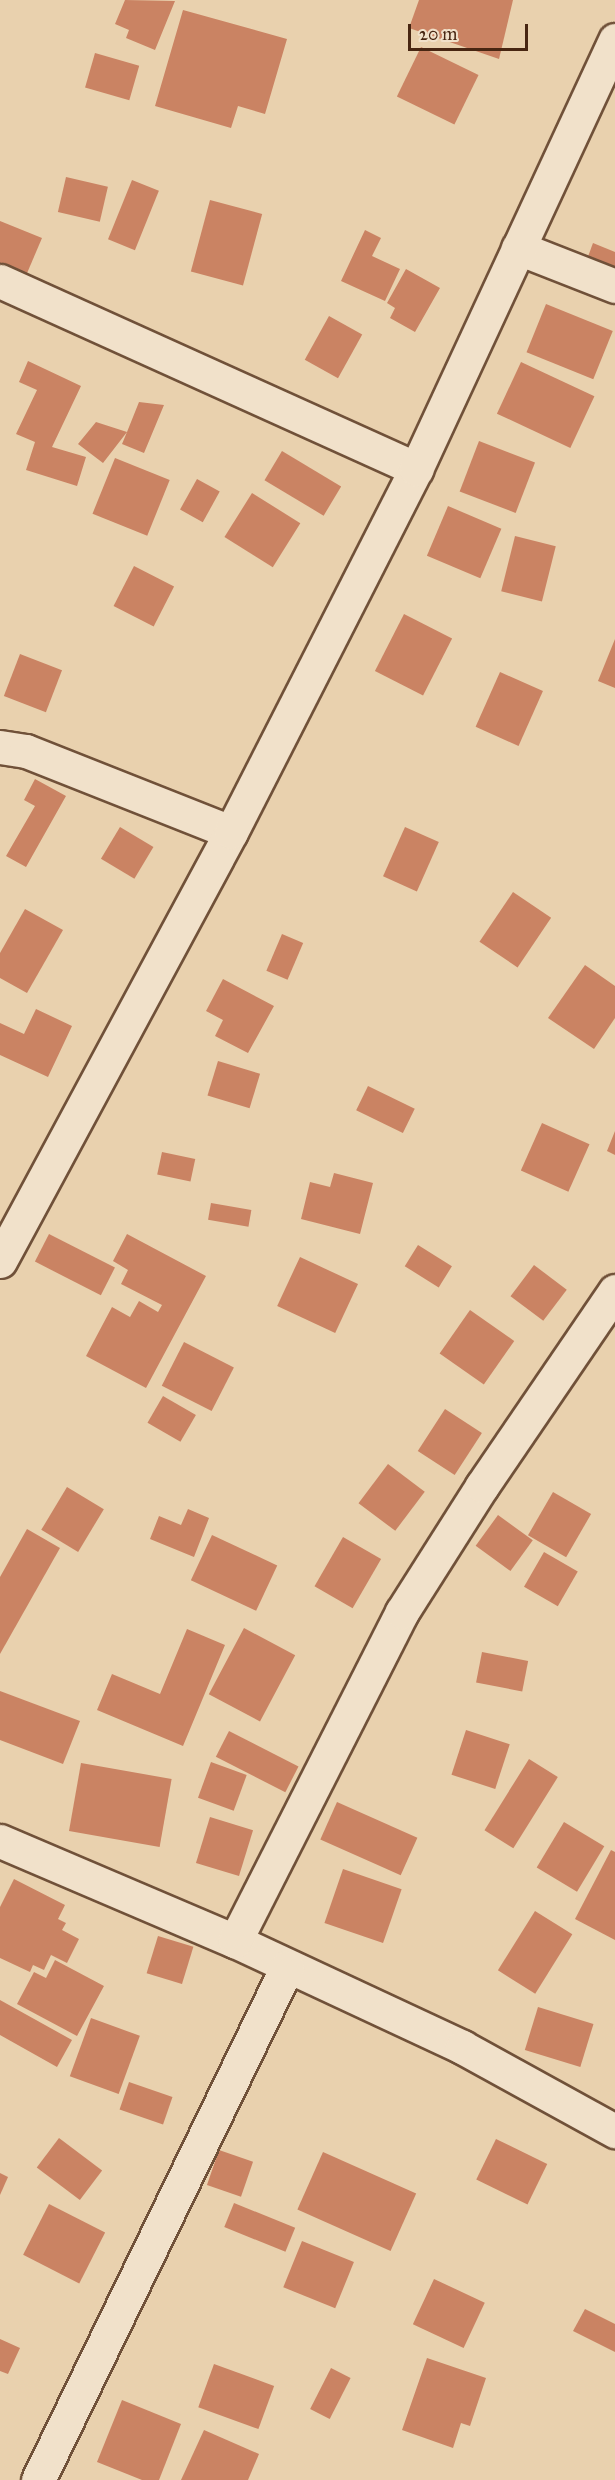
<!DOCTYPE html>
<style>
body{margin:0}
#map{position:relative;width:615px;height:2480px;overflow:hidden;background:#e9d1ae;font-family:"IM FELL Great Primer",serif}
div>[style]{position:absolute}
.building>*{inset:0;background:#ca8363;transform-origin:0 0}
.roads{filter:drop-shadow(2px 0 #705139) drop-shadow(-2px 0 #705139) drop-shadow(0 2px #705139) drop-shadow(0 -2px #705139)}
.minor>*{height:33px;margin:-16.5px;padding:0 16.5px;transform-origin:16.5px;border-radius:16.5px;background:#f1e1ca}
span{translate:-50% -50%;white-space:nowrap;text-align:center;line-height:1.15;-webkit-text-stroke:5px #f1e1ca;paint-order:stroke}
.scale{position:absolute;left:408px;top:24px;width:120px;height:27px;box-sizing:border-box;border:3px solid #482612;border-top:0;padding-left:8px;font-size:18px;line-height:21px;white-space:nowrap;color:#482612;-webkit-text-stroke:4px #f1e1ca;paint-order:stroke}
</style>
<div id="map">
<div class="building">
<div style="clip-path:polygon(125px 0,175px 1px,155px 50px,126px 38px,129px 30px,115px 24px)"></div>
<div style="clip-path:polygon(419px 0,513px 0,499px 59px,409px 28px)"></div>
<div style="clip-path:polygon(183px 10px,287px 39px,265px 114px,238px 106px,231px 128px,155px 106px)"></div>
<div style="left:421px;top:47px;width:64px;height:55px;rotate:26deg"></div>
<div style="left:95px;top:53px;width:46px;height:36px;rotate:16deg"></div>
<div style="left:66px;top:177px;width:43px;height:36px;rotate:13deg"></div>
<div style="left:132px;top:180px;width:29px;height:64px;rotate:22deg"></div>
<div style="left:210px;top:200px;width:54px;height:74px;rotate:15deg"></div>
<div style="clip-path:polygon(0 221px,42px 238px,22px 285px,0 276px)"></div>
<div style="clip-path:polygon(365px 230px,381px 238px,372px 256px,400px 269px,385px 301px,341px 281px)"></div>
<div style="clip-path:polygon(593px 243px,615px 252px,615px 273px,586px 262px)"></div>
<div style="clip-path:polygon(406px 269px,440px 288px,415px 332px,390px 318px,395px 308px,387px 303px)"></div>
<div style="left:546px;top:304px;width:72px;height:52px;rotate:22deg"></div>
<div style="left:329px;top:316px;width:38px;height:50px;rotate:29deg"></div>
<div style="clip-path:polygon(28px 361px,81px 386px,52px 447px,86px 457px,77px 486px,26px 470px,35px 442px,16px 434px,37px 390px,19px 382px)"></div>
<div style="left:521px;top:362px;width:81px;height:57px;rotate:25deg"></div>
<div style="clip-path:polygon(139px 402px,164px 405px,144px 453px,122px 444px,127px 432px,103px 463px,78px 444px,96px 422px,127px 432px)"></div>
<div style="left:479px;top:441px;width:60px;height:54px;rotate:21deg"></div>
<div style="left:282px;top:451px;width:69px;height:34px;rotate:31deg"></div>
<div style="left:115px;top:458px;width:59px;height:60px;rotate:22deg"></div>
<div style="left:197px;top:479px;width:26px;height:35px;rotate:29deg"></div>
<div style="left:252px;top:493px;width:57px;height:52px;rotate:32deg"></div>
<div style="left:448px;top:506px;width:58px;height:54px;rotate:23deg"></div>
<div style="left:515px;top:536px;width:42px;height:57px;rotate:14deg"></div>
<div style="left:134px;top:566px;width:45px;height:45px;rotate:27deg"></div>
<div style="left:404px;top:614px;width:54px;height:64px;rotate:27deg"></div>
<div style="clip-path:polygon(615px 639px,615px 688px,598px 681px)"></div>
<div style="left:20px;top:654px;width:45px;height:45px;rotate:21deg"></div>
<div style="left:500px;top:672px;width:47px;height:60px;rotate:24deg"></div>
<div style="clip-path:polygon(35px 779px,66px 796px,26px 867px,6px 856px,35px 806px,24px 800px)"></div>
<div style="left:120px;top:827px;width:39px;height:37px;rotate:31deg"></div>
<div style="left:405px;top:827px;width:37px;height:54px;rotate:24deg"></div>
<div style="left:513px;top:892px;width:46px;height:60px;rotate:34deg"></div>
<div style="clip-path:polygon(25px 909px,63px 930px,27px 993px,0 978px,0 953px)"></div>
<div style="left:282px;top:934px;width:23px;height:40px;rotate:23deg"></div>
<div style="clip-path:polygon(585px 965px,615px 986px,615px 1018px,594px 1049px,548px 1018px)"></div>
<div style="clip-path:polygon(223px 979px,274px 1006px,248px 1053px,215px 1036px,223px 1020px,206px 1011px)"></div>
<div style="clip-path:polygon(36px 1009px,72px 1026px,48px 1077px,0 1055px,0 1023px,24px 1034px)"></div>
<div style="left:218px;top:1061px;width:44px;height:36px;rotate:17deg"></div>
<div style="left:368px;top:1086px;width:52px;height:27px;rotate:26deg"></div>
<div style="left:542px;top:1123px;width:52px;height:52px;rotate:24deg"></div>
<div style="clip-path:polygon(615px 1131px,615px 1155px,607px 1151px)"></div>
<div style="left:162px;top:1152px;width:34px;height:23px;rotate:12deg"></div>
<div style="clip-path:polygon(334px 1173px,373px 1183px,360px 1234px,301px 1219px,310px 1182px,330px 1187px)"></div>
<div style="left:211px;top:1203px;width:41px;height:17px;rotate:10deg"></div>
<div style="left:49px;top:1234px;width:74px;height:31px;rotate:27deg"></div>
<div style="clip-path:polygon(127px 1234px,206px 1276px,146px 1388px,86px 1356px,112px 1307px,130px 1317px,139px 1301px,158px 1312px,162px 1305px,121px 1284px,128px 1270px,113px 1261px)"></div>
<div style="left:418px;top:1245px;width:40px;height:25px;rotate:32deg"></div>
<div style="left:300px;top:1257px;width:64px;height:54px;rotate:25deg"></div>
<div style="left:534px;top:1265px;width:41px;height:39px;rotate:37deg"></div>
<div style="left:470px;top:1310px;width:54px;height:53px;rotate:35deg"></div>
<div style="left:184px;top:1342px;width:56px;height:49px;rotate:27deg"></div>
<div style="left:163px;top:1396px;width:38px;height:31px;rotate:30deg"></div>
<div style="left:445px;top:1409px;width:44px;height:50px;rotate:33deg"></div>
<div style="left:388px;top:1464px;width:46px;height:49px;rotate:37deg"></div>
<div style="left:67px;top:1487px;width:43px;height:50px;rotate:31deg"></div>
<div style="left:553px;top:1492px;width:44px;height:50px;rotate:30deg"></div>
<div style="clip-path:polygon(188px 1509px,209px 1518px,194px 1557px,150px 1539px,159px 1516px,181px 1525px)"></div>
<div style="left:498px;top:1515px;width:43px;height:38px;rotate:36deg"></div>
<div style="clip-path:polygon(27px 1529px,60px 1548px,0 1654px,0 1577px)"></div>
<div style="left:212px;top:1535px;width:72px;height:50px;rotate:25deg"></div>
<div style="left:343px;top:1537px;width:44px;height:57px;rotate:30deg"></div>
<div style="left:544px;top:1552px;width:39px;height:40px;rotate:30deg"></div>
<div style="left:244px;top:1628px;width:58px;height:75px;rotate:28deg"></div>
<div style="clip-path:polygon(187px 1629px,225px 1645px,183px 1746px,97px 1710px,112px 1674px,160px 1694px)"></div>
<div style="left:482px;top:1652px;width:47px;height:31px;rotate:11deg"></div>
<div style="clip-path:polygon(0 1691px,80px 1721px,63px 1764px,0 1740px)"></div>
<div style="left:466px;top:1730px;width:46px;height:47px;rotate:18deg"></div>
<div style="left:229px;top:1731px;width:78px;height:29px;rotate:27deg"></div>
<div style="left:529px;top:1759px;width:34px;height:84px;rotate:32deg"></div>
<div style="left:211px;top:1762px;width:38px;height:38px;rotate:20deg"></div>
<div style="left:81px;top:1763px;width:92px;height:69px;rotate:10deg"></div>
<div style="left:337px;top:1802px;width:88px;height:41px;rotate:24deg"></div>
<div style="left:210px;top:1817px;width:45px;height:48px;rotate:17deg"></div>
<div style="left:564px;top:1822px;width:47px;height:53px;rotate:31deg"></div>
<div style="clip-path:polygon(611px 1850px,615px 1852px,615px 1940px,575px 1919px)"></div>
<div style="left:343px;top:1869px;width:62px;height:57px;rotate:19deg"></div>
<div style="clip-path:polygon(14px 1879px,65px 1905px,58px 1919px,66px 1923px,62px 1930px,79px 1939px,67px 1963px,51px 1955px,44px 1970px,33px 1965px,30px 1972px,0 1958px,0 1907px)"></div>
<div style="left:535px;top:1911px;width:44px;height:70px;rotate:32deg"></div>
<div style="left:158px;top:1936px;width:37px;height:39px;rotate:17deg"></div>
<div style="clip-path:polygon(55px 1960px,104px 1986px,77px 2036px,17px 2004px,34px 1972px,46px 1978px)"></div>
<div style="clip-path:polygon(0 2000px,72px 2040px,57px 2067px,0 2035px)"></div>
<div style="left:538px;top:2007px;width:58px;height:45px;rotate:17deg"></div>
<div style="left:91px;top:2018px;width:52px;height:62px;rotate:20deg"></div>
<div style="left:129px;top:2082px;width:46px;height:29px;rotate:19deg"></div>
<div style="left:59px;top:2138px;width:54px;height:37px;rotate:37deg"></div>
<div style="left:496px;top:2139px;width:57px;height:45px;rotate:26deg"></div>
<div style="left:219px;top:2150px;width:36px;height:37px;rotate:19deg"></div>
<div style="left:323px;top:2152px;width:102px;height:63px;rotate:24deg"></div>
<div style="clip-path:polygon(0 2173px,8px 2177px,0 2195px)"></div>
<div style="left:234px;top:2203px;width:66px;height:26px;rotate:22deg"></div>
<div style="left:49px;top:2204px;width:63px;height:57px;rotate:27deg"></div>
<div style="left:302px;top:2241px;width:56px;height:50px;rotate:22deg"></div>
<div style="left:434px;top:2279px;width:56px;height:50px;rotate:25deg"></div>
<div style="clip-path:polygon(585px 2309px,615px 2324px,615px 2352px,573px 2331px)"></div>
<div style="clip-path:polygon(0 2339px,20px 2348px,8px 2374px,0 2371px)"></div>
<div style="clip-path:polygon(427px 2358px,486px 2378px,470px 2426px,461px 2423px,453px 2448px,402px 2430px)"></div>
<div style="left:214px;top:2364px;width:64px;height:46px;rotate:20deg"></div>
<div style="left:331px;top:2368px;width:22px;height:46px;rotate:27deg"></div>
<div style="clip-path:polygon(122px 2400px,181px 2424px,159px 2480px,142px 2480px,97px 2462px)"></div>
<div style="clip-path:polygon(204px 2430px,259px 2454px,248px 2480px,181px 2480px)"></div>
</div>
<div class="roads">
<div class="minor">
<div style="left:518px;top:248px;width:104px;rotate:21.4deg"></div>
<div style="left:0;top:281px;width:457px;rotate:24.3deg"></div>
<div style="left:0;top:747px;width:26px;rotate:9deg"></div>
<div style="left:26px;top:751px;width:220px;rotate:21.6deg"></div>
<div style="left:0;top:1261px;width:487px;rotate:-61.7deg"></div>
<div style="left:231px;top:832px;width:407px;rotate:-63deg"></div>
<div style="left:416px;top:469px;width:473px;rotate:-65.1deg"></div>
<div style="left:0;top:1841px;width:255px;rotate:23.1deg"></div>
<div style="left:235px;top:1941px;width:251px;rotate:25deg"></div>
<div style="left:462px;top:2047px;width:175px;rotate:28.8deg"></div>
<div style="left:235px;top:1941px;width:369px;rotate:-63.1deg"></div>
<div style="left:402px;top:1612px;width:149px;rotate:-57.6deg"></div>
<div style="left:482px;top:1486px;width:236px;rotate:-55.7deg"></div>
<div style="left:38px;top:2480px;width:570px;rotate:-64.11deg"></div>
</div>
</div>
<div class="scale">20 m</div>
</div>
